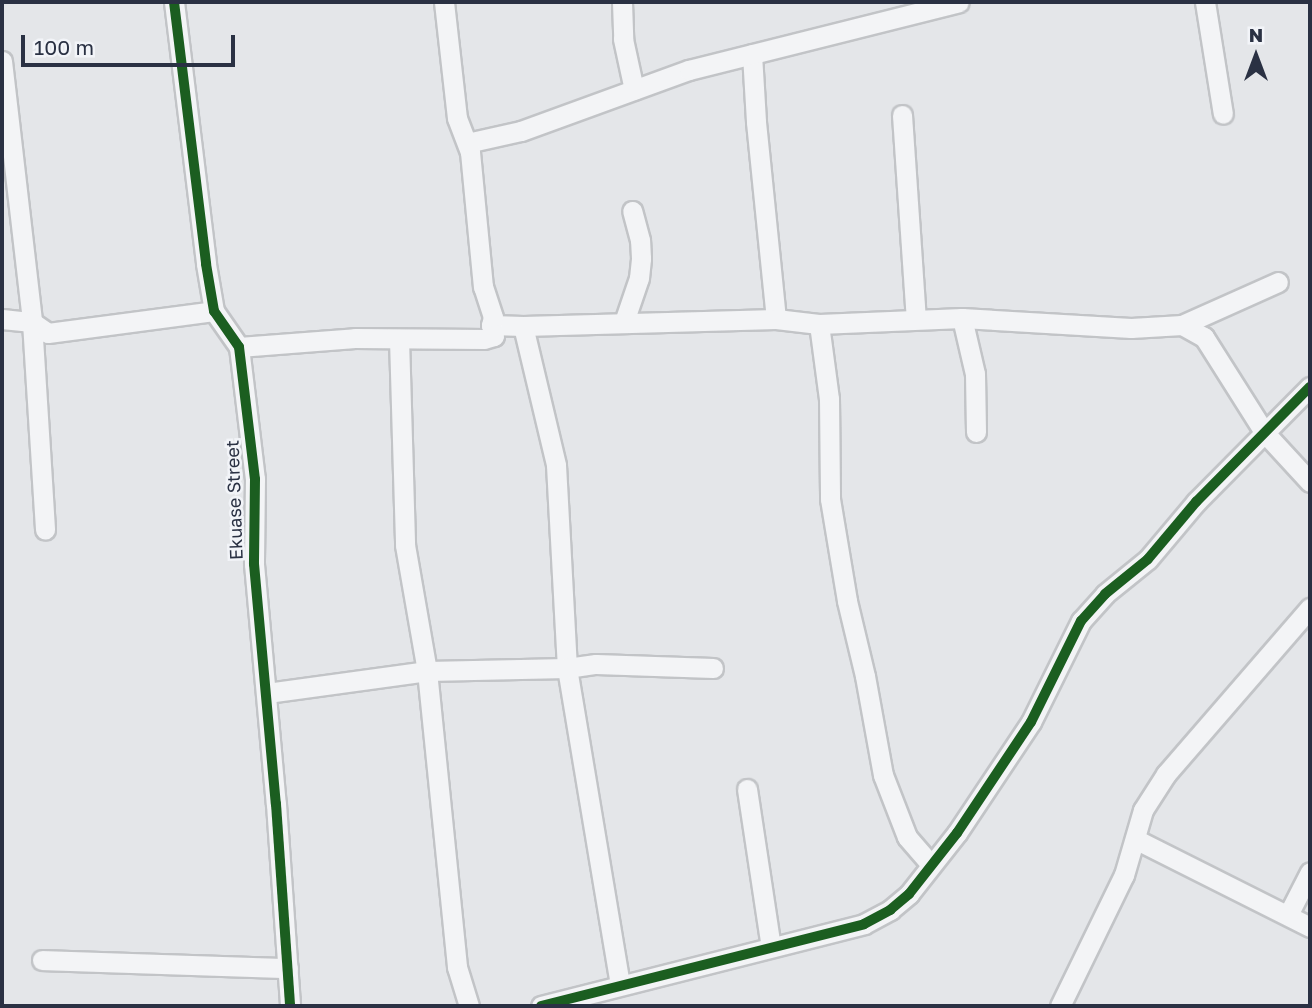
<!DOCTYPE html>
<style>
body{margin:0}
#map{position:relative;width:1312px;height:1008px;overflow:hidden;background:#e4e6e9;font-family:"Golos Text",sans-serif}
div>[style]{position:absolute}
.roads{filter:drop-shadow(2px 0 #c2c4c7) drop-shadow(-2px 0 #c2c4c7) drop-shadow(0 2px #c2c4c7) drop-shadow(0 -2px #c2c4c7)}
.minor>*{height:19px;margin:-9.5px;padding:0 9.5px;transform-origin:9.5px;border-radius:9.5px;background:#f3f4f6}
.cycleway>*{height:10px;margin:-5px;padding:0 5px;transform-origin:5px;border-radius:5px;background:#1b5e20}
span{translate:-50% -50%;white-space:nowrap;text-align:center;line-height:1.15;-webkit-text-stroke:5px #f2f4f8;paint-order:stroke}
.street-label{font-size:18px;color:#2a3143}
.frame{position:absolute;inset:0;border:4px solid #2a3143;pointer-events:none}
.north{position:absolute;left:1221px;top:21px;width:70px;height:70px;-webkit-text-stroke:5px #f2f4f8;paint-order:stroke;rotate:0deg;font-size:19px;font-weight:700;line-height:28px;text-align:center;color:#2a3143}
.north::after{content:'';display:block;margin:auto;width:24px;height:32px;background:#2a3143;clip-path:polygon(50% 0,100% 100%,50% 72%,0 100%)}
.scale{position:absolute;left:21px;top:35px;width:214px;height:32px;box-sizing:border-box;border:4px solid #2a3143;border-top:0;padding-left:9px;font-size:21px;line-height:24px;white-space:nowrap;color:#2a3143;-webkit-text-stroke:5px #f2f4f8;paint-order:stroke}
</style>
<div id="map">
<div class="roads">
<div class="minor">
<div style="left:174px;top:2px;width:264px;rotate:83deg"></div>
<div style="left:206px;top:264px;width:48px;rotate:80.3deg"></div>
<div style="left:214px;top:311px;width:44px;rotate:55.2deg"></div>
<div style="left:239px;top:347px;width:133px;rotate:83.1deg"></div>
<div style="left:255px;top:479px;width:85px;rotate:90.7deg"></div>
<div style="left:254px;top:564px;width:241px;rotate:84.8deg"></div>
<div style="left:276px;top:804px;width:202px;rotate:86deg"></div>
<div style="left:622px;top:2px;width:37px;rotate:88deg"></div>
<div style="left:623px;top:39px;width:52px;rotate:77.8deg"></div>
<div style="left:1205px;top:2px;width:113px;rotate:80.9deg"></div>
<div style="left:752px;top:54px;width:68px;rotate:86.6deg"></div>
<div style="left:756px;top:122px;width:198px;rotate:84.2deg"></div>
<div style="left:2px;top:61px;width:263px;rotate:83.4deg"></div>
<div style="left:32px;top:322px;width:208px;rotate:86.4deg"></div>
<div style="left:902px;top:115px;width:204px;rotate:86.1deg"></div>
<div style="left:467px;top:143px;width:55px;rotate:-12.5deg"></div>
<div style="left:521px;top:131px;width:179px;rotate:-20deg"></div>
<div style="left:689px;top:70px;width:278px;rotate:-14.1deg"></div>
<div style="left:962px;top:318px;width:57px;rotate:76.9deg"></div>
<div style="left:975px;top:374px;width:58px;rotate:89deg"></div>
<div style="left:2px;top:319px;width:30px;rotate:6deg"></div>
<div style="left:32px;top:322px;width:19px;rotate:35deg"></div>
<div style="left:48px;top:333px;width:167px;rotate:-7.5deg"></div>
<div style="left:624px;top:322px;width:46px;rotate:-71.2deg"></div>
<div style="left:639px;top:278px;width:20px;rotate:-84deg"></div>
<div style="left:641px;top:258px;width:18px;rotate:-93deg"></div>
<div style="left:640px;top:240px;width:30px;rotate:-105deg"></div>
<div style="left:819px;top:324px;width:76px;rotate:82.4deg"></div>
<div style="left:829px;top:399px;width:100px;rotate:89.4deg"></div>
<div style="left:830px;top:499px;width:103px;rotate:80.5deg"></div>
<div style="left:847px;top:601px;width:77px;rotate:76.5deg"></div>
<div style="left:865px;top:676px;width:101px;rotate:79.7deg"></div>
<div style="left:883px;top:775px;width:66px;rotate:68.8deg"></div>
<div style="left:907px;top:837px;width:37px;rotate:49deg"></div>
<div style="left:491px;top:325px;width:32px;rotate:2deg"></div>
<div style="left:523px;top:326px;width:253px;rotate:-1.6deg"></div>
<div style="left:776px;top:319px;width:43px;rotate:6.6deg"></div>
<div style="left:819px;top:324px;width:143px;rotate:-2.4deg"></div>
<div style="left:962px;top:318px;width:169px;rotate:3.4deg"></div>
<div style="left:1131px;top:328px;width:51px;rotate:-3.4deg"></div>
<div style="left:1182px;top:325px;width:25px;rotate:29deg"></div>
<div style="left:1204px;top:337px;width:112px;rotate:57.7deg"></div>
<div style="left:1264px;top:432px;width:68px;rotate:47.4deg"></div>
<div style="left:1182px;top:325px;width:105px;rotate:-24.1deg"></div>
<div style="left:523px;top:326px;width:143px;rotate:76.6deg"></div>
<div style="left:556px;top:465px;width:203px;rotate:86.9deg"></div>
<div style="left:567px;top:668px;width:321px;rotate:80.5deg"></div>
<div style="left:399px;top:339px;width:206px;rotate:88.3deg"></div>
<div style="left:405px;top:545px;width:128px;rotate:80.1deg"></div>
<div style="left:427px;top:671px;width:298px;rotate:84.2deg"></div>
<div style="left:457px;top:967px;width:41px;rotate:72.9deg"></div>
<div style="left:239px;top:347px;width:116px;rotate:-4.4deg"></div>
<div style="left:355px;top:338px;width:129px;rotate:0.4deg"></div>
<div style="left:484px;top:339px;width:10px;rotate:-17deg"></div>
<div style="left:494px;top:336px;width:11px;rotate:-105deg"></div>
<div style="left:491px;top:325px;width:8px;rotate:-76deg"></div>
<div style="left:493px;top:317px;width:32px;rotate:-108deg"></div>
<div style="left:483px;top:287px;width:136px;rotate:-95.5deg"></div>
<div style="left:470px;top:152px;width:36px;rotate:-111deg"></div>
<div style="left:457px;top:118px;width:117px;rotate:-96.4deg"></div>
<div style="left:267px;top:693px;width:162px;rotate:-7.8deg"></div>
<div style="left:427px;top:671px;width:140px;rotate:-1.2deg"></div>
<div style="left:567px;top:668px;width:29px;rotate:-8deg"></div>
<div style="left:596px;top:664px;width:117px;rotate:2deg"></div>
<div style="left:747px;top:789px;width:160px;rotate:81.4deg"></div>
<div style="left:1135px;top:839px;width:196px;rotate:26.7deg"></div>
<div style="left:1288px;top:915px;width:48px;rotate:-62.9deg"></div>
<div style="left:42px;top:960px;width:246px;rotate:1.9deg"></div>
<div style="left:541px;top:1006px;width:333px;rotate:-14.2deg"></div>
<div style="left:864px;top:924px;width:30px;rotate:-28deg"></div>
<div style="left:890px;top:910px;width:25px;rotate:-40deg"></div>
<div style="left:909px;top:894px;width:78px;rotate:-51.8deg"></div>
<div style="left:957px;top:833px;width:133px;rotate:-56.3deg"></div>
<div style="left:1031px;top:722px;width:113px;rotate:-63.7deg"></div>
<div style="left:1081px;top:621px;width:36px;rotate:-48deg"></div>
<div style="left:1105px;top:594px;width:55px;rotate:-39.1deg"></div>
<div style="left:1148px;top:559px;width:75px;rotate:-49.9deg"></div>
<div style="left:1196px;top:502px;width:162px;rotate:-45.3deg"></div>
<div style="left:1060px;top:1006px;width:146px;rotate:-64deg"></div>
<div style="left:1124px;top:875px;width:68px;rotate:-73.7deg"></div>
<div style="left:1143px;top:810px;width:43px;rotate:-57.4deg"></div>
<div style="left:1166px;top:774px;width:220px;rotate:-49.1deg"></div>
</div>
</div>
<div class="cycleway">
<div style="left:174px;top:2px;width:264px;rotate:83deg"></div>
<div style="left:206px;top:264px;width:48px;rotate:80.3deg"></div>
<div style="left:214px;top:311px;width:44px;rotate:55.2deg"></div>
<div style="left:239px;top:347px;width:133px;rotate:83.1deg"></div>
<div style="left:255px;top:479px;width:85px;rotate:90.7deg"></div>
<div style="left:254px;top:564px;width:241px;rotate:84.8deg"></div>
<div style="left:276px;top:804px;width:202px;rotate:86deg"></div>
<div style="left:541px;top:1006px;width:333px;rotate:-14.2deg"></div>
<div style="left:864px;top:924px;width:30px;rotate:-28deg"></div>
<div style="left:890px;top:910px;width:25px;rotate:-40deg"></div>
<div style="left:909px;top:894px;width:78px;rotate:-51.8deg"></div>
<div style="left:957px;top:833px;width:133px;rotate:-56.3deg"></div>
<div style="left:1031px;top:722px;width:113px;rotate:-63.7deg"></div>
<div style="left:1081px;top:621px;width:36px;rotate:-48deg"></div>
<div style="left:1105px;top:594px;width:55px;rotate:-39.1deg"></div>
<div style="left:1148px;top:559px;width:75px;rotate:-49.9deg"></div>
<div style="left:1196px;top:502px;width:162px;rotate:-45.3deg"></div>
</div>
<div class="street-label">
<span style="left:234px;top:500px;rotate:-92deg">Ekuase Street</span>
</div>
<div class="frame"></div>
<div class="north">N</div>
<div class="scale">100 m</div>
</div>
